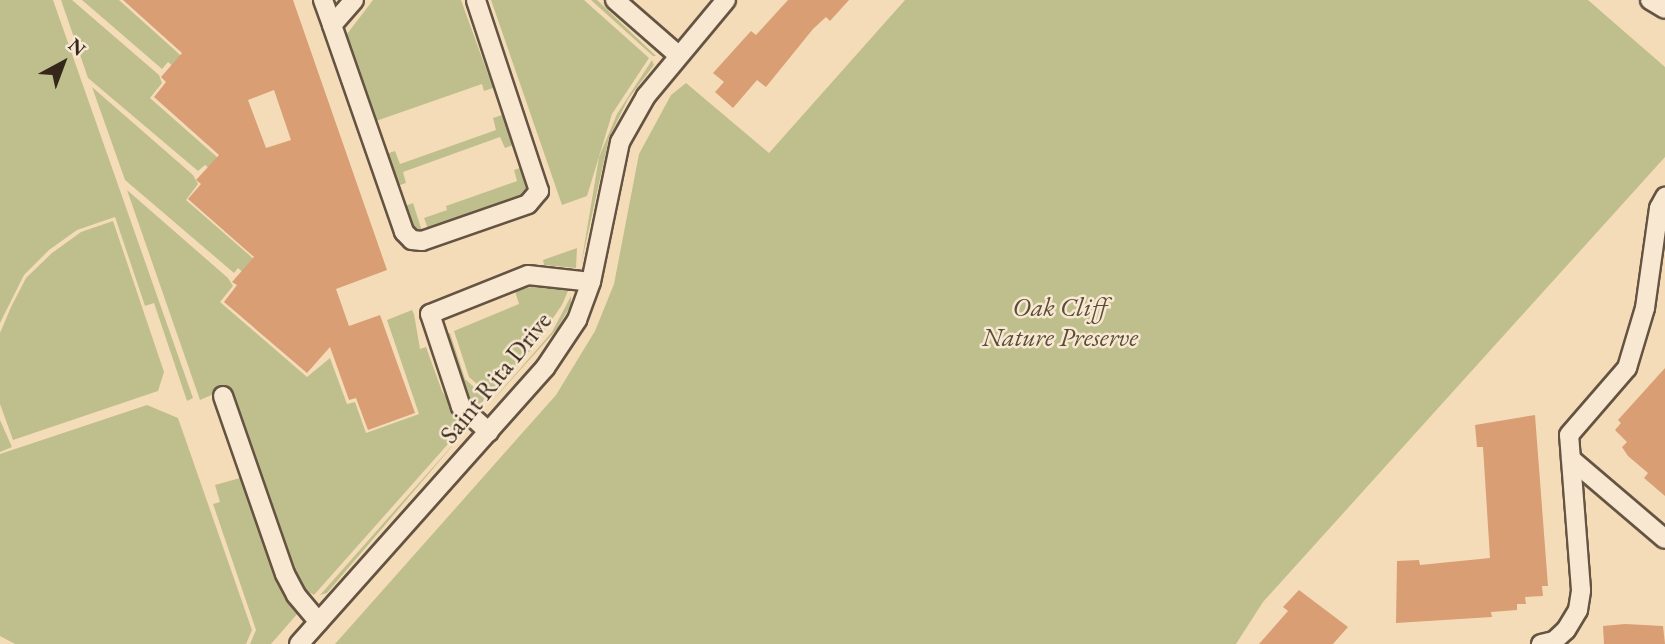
<!DOCTYPE html>
<style>
body{margin:0}
#map{position:relative;width:1665px;height:644px;overflow:hidden;background:#f5dcb9;font-family:"EB Garamond",serif}
div>[style]{position:absolute}
.green>*{inset:0;background:#bfbf8d}
.building>*{inset:0;background:#d99e74}
.roads{filter:drop-shadow(2px 0 #655442) drop-shadow(-2px 0 #655442) drop-shadow(0 2px #655442) drop-shadow(0 -2px #655442)}
.minor>*{height:18px;margin:-9px;padding:0 9px;transform-origin:9px;border-radius:9px;background:#f8e8d2}
span{translate:-50% -50%;white-space:nowrap;text-align:center;line-height:1.15;-webkit-text-stroke:5px #f8e8d2;paint-order:stroke}
.park-label{font-size:26px;color:#584d37;font-style:italic}
.street-label{font-size:26px;color:#35271a}
.north{position:absolute;left:28px;top:28px;width:70px;height:70px;-webkit-text-stroke:5px #f8e8d2;paint-order:stroke;rotate:41deg;font-size:19px;font-weight:700;line-height:28px;text-align:center;color:#35271a}
.north::after{content:'';display:block;margin:auto;width:24px;height:32px;background:#35271a;clip-path:polygon(50% 0,100% 100%,50% 72%,0 100%)}
</style>
<div id="map">
<div class="green">
<div style="clip-path:polygon(0 0,53px 0,193px 398px,187px 401px,154px 303px,145px 306px,115px 217px,77px 230px,49px 250px,24px 275px,0 323px)"></div>
<div style="clip-path:polygon(61px 0,72px 0,159px 75px,162px 83px,150px 98px,243px 180px,235px 190px,205px 165px,198px 171px,88px 78px)"></div>
<div style="clip-path:polygon(82px 0,119px 0,207px 79px,199px 89px,168px 62px,162px 69px)"></div>
<div style="clip-path:polygon(373px 0,461px 0,493px 88px,484px 91px,482px 84px,376px 121px,347px 34px)"></div>
<div style="clip-path:polygon(491px 0,584px 0,649px 58px,612px 114px,587px 196px,562px 205px)"></div>
<div style="clip-path:polygon(591px 0,597px 0,656px 56px,653px 56px)"></div>
<div style="clip-path:polygon(905px 0,1588px 0,1665px 67px,1665px 157px,1263px 602px,1236px 644px,335px 644px,556px 395px,595px 331px,614px 284px,639px 154px,671px 95px,686px 83px,769px 153px)"></div>
<div style="clip-path:polygon(652px 60px,654px 65px,628px 99px,609px 138px,581px 265px,599px 157px,617px 114px)"></div>
<div style="clip-path:polygon(92px 87px,193px 175px,198px 184px,186px 200px,279px 281px,269px 295px,238px 268px,234px 273px,125px 180px)"></div>
<div style="clip-path:polygon(502px 115px,513px 145px,505px 148px,500px 137px,403px 172px,406px 183px,397px 186px,386px 154px,395px 151px,400px 164px,496px 130px,493px 118px)"></div>
<div style="clip-path:polygon(520px 168px,527px 188px,523px 196px,428px 229px,424px 218px,447px 210px,446px 206px,517px 181px,514px 170px)"></div>
<div style="clip-path:polygon(127px 190px,228px 278px,233px 286px,220px 302px,307px 377px,330px 358px,347px 404px,355px 402px,366px 433px,419px 414px,387px 320px,412px 310px,414px 314px,420px 349px,426px 347px,442px 391px,464px 426px,314px 595px,305px 590px,294px 573px,230px 387px,200px 400px)"></div>
<div style="clip-path:polygon(413px 203px,422px 231px,417px 233px,405px 206px)"></div>
<div style="clip-path:polygon(113px 221px,164px 372px,158px 391px,13px 440px,0 404px,0 333px,11px 307px,26px 278px,52px 253px,81px 232px)"></div>
<div style="clip-path:polygon(577px 248px,576px 268px,544px 265px,543px 260px)"></div>
<div style="clip-path:polygon(544px 284px,568px 291px,562px 305px,530px 351px,488px 394px,469px 377px,454px 331px,519px 304px,515px 291px)"></div>
<div style="clip-path:polygon(571px 296px,571px 305px,557px 329px,486px 408px,552px 332px)"></div>
<div style="clip-path:polygon(450px 333px,465px 379px,485px 397px,479px 409px,464px 394px,443px 335px)"></div>
<div style="clip-path:polygon(147px 405px,178px 418px,252px 630px,246px 644px,15px 644px,0 636px,0 454px)"></div>
<div style="clip-path:polygon(0 420px,12px 447px,0 452px)"></div>
<div style="clip-path:polygon(465px 431px,327px 593px,320px 595px)"></div>
<div style="clip-path:polygon(240px 478px,276px 579px,298px 613px,271px 644px,250px 644px,256px 630px,213px 504px,220px 502px,215px 485px)"></div>
</div>
<div class="building">
<div style="clip-path:polygon(evenodd,123px 0,293px 0,387px 270px,336px 289px,349px 326px,380px 315px,415px 413px,368px 430px,356px 398px,349px 400px,330px 347px,307px 373px,224px 302px,237px 285px,232px 282px,254px 257px,188px 199px,201px 184px,196px 180px,219px 155px,154px 97px,166px 82px,161px 77px,182px 53px,123px 0,274px 90px,291px 140px,266px 148px,248px 100px,274px 90px)"></div>
<div style="clip-path:polygon(788px 0,849px 0,830px 21px,826px 17px,813px 29px,766px 87px,757px 80px,733px 108px,715px 92px,724px 82px,713px 73px,751px 31px,756px 35px)"></div>
<div style="clip-path:polygon(1665px 368px,1665px 496px,1644px 478px,1648px 473px,1628px 456px,1622px 447px,1627px 442px,1615px 430px,1621px 423px,1618px 420px)"></div>
<div style="clip-path:polygon(1535px 415px,1548px 586px,1542px 586px,1543px 596px,1525px 597px,1526px 604px,1517px 604px,1517px 610px,1491px 612px,1492px 617px,1396px 623px,1397px 561px,1419px 560px,1420px 565px,1490px 558px,1483px 447px,1477px 447px,1475px 425px)"></div>
<div style="clip-path:polygon(1299px 590px,1348px 627px,1333px 644px,1259px 644px,1288px 611px,1283px 607px)"></div>
<div style="clip-path:polygon(1625px 624px,1663px 626px,1665px 644px,1604px 644px,1603px 626px)"></div>
</div>
<div class="roads">
<div class="minor">
<div style="left:323px;top:0;width:27px;rotate:70deg"></div>
<div style="left:354px;top:0;width:33px;rotate:131deg"></div>
<div style="left:332px;top:25px;width:219px;rotate:70.8deg"></div>
<div style="left:404px;top:232px;width:11px;rotate:45deg"></div>
<div style="left:412px;top:240px;width:10px;rotate:6deg"></div>
<div style="left:422px;top:241px;width:112px;rotate:-19.2deg"></div>
<div style="left:528px;top:204px;width:17px;rotate:-50deg"></div>
<div style="left:539px;top:191px;width:201px;rotate:-108.3deg"></div>
<div style="left:615px;top:0;width:84px;rotate:41.1deg"></div>
<div style="left:1650px;top:0;width:17px;rotate:31deg"></div>
<div style="left:223px;top:396px;width:188px;rotate:70.8deg"></div>
<div style="left:285px;top:574px;width:24px;rotate:62deg"></div>
<div style="left:296px;top:595px;width:35px;rotate:50deg"></div>
<div style="left:489px;top:432px;width:38px;rotate:-138deg"></div>
<div style="left:461px;top:407px;width:98px;rotate:-108.4deg"></div>
<div style="left:430px;top:314px;width:105px;rotate:-21.7deg"></div>
<div style="left:528px;top:275px;width:63px;rotate:6.3deg"></div>
<div style="left:1571px;top:459px;width:123px;rotate:40.4deg"></div>
<div style="left:299px;top:644px;width:370px;rotate:-48.3deg"></div>
<div style="left:545px;top:368px;width:58px;rotate:-56.3deg"></div>
<div style="left:577px;top:320px;width:40px;rotate:-69.8deg"></div>
<div style="left:591px;top:282px;width:143px;rotate:-78.3deg"></div>
<div style="left:620px;top:142px;width:53px;rotate:-60.5deg"></div>
<div style="left:646px;top:96px;width:125px;rotate:-50.2deg"></div>
<div style="left:1541px;top:644px;width:13px;rotate:-13deg"></div>
<div style="left:1554px;top:641px;width:16px;rotate:-43deg"></div>
<div style="left:1566px;top:630px;width:23px;rotate:-59deg"></div>
<div style="left:1578px;top:610px;width:20px;rotate:-81deg"></div>
<div style="left:1581px;top:590px;width:155px;rotate:-94.4deg"></div>
<div style="left:1569px;top:435px;width:89px;rotate:-49.1deg"></div>
<div style="left:1627px;top:368px;width:63px;rotate:-73.3deg"></div>
<div style="left:1645px;top:308px;width:101px;rotate:-82deg"></div>
<div style="left:1659px;top:208px;width:13px;rotate:-61deg"></div>
</div>
</div>
<div class="park-label">
<span style="left:1060px;top:323px">Oak Cliff<br>Nature Preserve</span>
</div>
<div class="street-label">
<span style="left:496px;top:378px;rotate:-51deg">Saint Rita Drive</span>
</div>
<div class="north">N</div>
</div>
